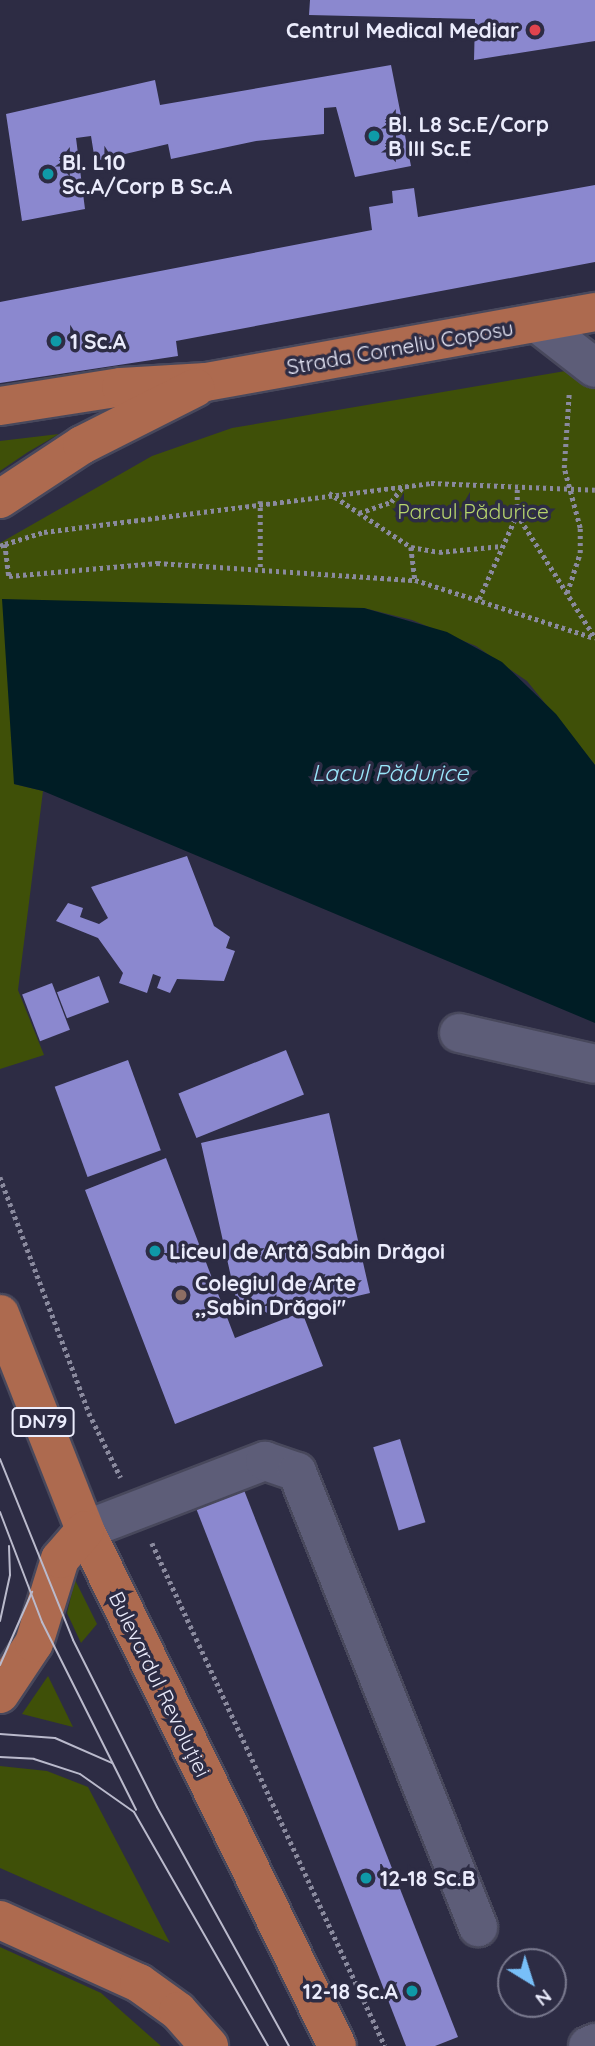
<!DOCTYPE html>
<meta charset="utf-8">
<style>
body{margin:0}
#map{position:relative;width:595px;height:2046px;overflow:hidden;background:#2d2c44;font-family:Quicksand,sans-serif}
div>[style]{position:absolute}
.green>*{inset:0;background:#3f5008}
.water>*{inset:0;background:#001d25}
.building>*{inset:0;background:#8b88cf;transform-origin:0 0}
.path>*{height:4.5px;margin-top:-2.25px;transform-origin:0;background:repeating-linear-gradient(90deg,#8a8a9e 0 3.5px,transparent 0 7px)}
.roads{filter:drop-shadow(2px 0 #48485c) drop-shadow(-2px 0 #48485c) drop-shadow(0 2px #48485c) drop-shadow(0 -2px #48485c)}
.minor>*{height:38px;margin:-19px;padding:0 19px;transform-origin:19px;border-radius:19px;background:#5d5d78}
.major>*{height:38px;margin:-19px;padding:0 19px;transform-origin:19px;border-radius:19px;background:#ad6a4f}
.tram>*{height:2px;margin:-1px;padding:0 1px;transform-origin:1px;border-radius:1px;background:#babacc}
.dots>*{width:19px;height:19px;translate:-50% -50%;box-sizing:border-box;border:4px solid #2d2c44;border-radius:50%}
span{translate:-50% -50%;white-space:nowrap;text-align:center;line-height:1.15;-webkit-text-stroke:7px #2d2c44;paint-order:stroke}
.shield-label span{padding:2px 5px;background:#2d2c44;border:2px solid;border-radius:5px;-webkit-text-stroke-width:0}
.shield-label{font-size:19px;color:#ebecfc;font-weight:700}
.poi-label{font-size:21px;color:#ebecfc;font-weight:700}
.right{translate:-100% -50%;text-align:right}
.left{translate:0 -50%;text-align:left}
.street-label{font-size:21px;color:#ebecfc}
.park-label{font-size:21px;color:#b7d56e}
.water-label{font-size:23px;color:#99e7fb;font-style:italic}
.north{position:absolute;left:497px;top:1948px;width:70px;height:70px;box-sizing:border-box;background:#2d2c44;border:2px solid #79798e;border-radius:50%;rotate:142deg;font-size:19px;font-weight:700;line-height:28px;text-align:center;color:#ebecfc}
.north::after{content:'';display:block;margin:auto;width:24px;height:32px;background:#78bff8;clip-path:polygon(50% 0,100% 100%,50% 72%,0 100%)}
</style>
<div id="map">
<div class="green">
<div style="clip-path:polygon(595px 366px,595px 765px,527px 681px,476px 646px,412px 620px,364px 608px,14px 784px,43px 791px,18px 990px,44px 1055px,0 1069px,0 543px,152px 456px,232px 428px)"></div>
<div style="clip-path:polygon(59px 434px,28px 452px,0 471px,0 441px)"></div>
<div style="clip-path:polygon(75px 1580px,97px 1624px,81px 1643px,67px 1613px)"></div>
<div style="clip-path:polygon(48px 1676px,73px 1727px,22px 1714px)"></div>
<div style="clip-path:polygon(0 1766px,47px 1771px,88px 1787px,170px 1943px,0 1868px)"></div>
<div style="clip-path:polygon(0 1947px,101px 1993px,161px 2046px,0 2046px)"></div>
</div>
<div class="water">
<div style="clip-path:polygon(2px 599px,364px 608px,447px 632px,502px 662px,556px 714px,595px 765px,595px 1023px,43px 791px,14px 784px)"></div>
</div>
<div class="building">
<div style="clip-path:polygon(310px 0,595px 0,595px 41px,474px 60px,475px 19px,309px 15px)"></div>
<div style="clip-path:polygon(391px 65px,411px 166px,355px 177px,336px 107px,324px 108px,324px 134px,256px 141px,171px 159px,168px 144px,95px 161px,91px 136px,76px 138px,85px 209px,22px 221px,6px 114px,155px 80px,160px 105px)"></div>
<div style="clip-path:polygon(595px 185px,595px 262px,176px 341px,178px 356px,0 383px,0 302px,372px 230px,369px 207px,393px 203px,392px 191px,414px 188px,418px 217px)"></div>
<div style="clip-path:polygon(187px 856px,214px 926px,230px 937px,226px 948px,235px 951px,224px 981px,177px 979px,170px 993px,157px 988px,161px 977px,153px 974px,147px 993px,119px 983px,123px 973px,98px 938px,56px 921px,68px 903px,83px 908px,80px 917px,99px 924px,108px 918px,91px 887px)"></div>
<div style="left:99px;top:976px;width:28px;height:45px;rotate:69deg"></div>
<div style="left:52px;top:983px;width:50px;height:32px;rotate:69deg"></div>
<div style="left:286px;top:1050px;width:48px;height:116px;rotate:68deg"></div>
<div style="left:128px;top:1060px;width:96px;height:78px;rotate:70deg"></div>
<div style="clip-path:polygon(329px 1113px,370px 1293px,272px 1316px,264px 1311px,240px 1317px,201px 1143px)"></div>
<div style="clip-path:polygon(166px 1158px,235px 1338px,302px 1312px,323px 1366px,175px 1424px,85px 1190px)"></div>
<div style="left:400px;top:1439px;width:87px;height:28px;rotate:73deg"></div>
<div style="clip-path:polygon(242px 1485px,458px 2037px,435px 2046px,406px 2046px,194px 1503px)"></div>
</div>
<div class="path">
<div style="left:329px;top:493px;width:98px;rotate:33.4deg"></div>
<div style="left:411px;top:547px;width:33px;rotate:83deg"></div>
<div style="left:359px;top:513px;width:34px;rotate:-19deg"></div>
<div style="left:391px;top:502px;width:21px;rotate:-53deg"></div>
<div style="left:517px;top:514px;width:144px;rotate:57.7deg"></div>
<div style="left:5px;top:544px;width:41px;rotate:-17.1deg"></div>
<div style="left:44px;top:532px;width:390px;rotate:-7.2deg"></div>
<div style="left:431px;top:483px;width:164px;rotate:2.4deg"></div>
<div style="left:0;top:546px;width:5px;rotate:-22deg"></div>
<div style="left:5px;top:544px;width:32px;rotate:83deg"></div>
<div style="left:9px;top:576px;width:149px;rotate:-5deg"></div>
<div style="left:157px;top:563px;width:259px;rotate:3.8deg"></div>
<div style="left:415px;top:580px;width:189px;rotate:17.9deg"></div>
<div style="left:411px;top:547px;width:28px;rotate:10deg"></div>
<div style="left:439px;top:552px;width:63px;rotate:-5.4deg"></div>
<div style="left:260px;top:567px;width:66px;rotate:-90deg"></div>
<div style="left:567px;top:593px;width:42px;rotate:-72deg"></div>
<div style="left:580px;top:553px;width:25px;rotate:-90deg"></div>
<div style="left:580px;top:528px;width:62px;rotate:-104.9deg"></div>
<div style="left:564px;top:468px;width:76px;rotate:-86.2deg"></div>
<div style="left:479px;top:599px;width:93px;rotate:-65.9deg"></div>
<div style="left:517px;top:514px;width:25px;rotate:-90deg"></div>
<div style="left:0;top:1177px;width:252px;rotate:69.3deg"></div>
<div style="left:89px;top:1413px;width:72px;rotate:63.8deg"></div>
<div style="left:152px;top:1543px;width:554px;rotate:65.15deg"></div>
</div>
<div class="roads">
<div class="minor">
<div style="left:537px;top:323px;width:73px;rotate:37.8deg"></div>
<div style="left:459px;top:1033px;width:139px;rotate:12.8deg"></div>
<div style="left:85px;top:1530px;width:193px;rotate:-21deg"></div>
<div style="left:265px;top:1461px;width:34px;rotate:19deg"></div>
<div style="left:297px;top:1472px;width:490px;rotate:68.3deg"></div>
<div style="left:588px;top:2046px;width:8px;rotate:-23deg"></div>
</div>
<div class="major">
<div style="left:0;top:406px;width:122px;rotate:-8.9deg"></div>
<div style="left:121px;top:387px;width:85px;rotate:-3.4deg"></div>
<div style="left:206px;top:382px;width:395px;rotate:-10.2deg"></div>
<div style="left:0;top:499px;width:98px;rotate:-33.4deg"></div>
<div style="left:82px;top:445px;width:127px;rotate:-26.8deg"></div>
<div style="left:0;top:1314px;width:232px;rotate:68.5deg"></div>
<div style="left:85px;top:1530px;width:574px;rotate:63.97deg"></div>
<div style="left:0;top:1694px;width:61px;rotate:-56.3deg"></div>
<div style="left:34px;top:1643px;width:88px;rotate:-72.8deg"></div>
<div style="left:60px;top:1559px;width:38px;rotate:-49deg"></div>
<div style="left:0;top:1920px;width:153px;rotate:24.4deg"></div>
<div style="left:139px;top:1983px;width:48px;rotate:35.7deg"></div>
<div style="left:178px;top:2011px;width:47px;rotate:48.5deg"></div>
</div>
</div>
<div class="tram">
<div style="left:0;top:1459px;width:195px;rotate:68deg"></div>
<div style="left:73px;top:1640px;width:187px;rotate:63.3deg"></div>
<div style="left:157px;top:1807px;width:273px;rotate:61.1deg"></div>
<div style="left:0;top:1512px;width:118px;rotate:69.1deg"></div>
<div style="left:42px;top:1622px;width:210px;rotate:63.4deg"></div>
<div style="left:0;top:1621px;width:47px;rotate:-77.7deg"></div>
<div style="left:10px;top:1575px;width:29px;rotate:-92deg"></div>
<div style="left:0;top:1665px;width:80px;rotate:-66.3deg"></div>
<div style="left:0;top:1734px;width:55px;rotate:4.2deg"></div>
<div style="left:55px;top:1738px;width:62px;rotate:23.7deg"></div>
<div style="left:0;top:1757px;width:34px;rotate:3deg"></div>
<div style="left:34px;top:1759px;width:48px;rotate:18.1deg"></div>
<div style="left:80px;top:1774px;width:66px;rotate:35.1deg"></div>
<div style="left:134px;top:1812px;width:270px;rotate:60.2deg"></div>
</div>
<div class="dots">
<div style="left:535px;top:30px;background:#e0444e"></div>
<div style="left:374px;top:136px;background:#0f9aa8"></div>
<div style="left:48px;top:174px;background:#0f9aa8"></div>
<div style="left:56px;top:341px;background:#0f9aa8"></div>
<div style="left:155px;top:1251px;background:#0f9aa8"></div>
<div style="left:181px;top:1295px;background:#8d6e63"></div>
<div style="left:366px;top:1878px;background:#0f9aa8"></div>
<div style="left:412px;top:1991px;background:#0f9aa8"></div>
</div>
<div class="shield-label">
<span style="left:43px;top:1422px">DN79</span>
</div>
<div class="poi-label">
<span class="right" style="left:519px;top:30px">Centrul Medical Mediar</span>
<span class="left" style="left:388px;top:136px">Bl. L8 Sc.E/Corp<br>B III Sc.E</span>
<span class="left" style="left:62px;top:174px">Bl. L10<br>Sc.A/Corp B Sc.A</span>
<span class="left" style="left:70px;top:341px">1 Sc.A</span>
<span class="left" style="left:169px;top:1251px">Liceul de Artă Sabin Drăgoi</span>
<span class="left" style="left:195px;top:1295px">Colegiul de Arte<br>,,Sabin Drăgoi"</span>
<span class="left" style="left:380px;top:1878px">12-18 Sc.B</span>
<span class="right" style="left:398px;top:1991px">12-18 Sc.A</span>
</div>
<div class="street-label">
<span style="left:400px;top:347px;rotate:-10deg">Strada Corneliu Coposu</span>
<span style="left:160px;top:1684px;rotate:64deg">Bulevardul Revoluției</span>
</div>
<div class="park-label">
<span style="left:473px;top:511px">Parcul Pădurice</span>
</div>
<div class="water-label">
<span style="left:390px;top:773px">Lacul Pădurice</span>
</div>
<div class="north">N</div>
</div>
